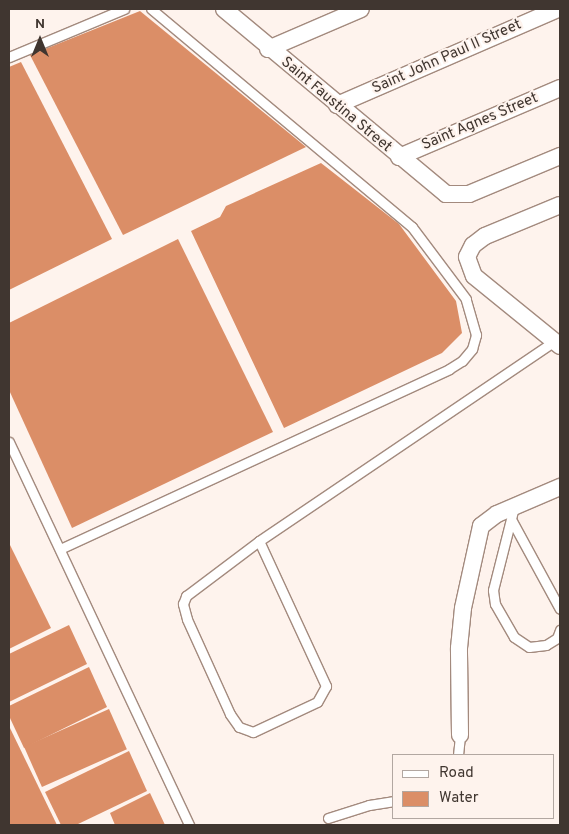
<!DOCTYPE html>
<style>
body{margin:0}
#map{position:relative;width:569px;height:834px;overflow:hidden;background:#fef3ed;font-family:Overpass,sans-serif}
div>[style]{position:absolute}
.water>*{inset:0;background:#db8e67;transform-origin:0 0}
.roads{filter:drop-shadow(1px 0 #a38a7e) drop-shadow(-1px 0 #a38a7e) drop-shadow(0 1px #a38a7e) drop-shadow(0 -1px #a38a7e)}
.lane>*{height:9px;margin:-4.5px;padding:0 4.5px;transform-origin:4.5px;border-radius:4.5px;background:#fff}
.street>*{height:16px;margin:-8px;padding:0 8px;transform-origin:8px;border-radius:8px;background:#fff}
span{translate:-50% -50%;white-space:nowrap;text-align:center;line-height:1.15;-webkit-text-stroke:4px #fef3ed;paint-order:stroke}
.street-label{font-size:15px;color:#403630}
.frame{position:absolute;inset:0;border:10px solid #403630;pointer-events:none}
.legend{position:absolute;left:392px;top:754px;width:162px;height:65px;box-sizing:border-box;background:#fef3ed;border:1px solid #b2a7a1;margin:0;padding:6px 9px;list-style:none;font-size:15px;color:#403630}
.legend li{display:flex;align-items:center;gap:10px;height:25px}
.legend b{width:25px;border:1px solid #b2a7a1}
.north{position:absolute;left:15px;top:15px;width:50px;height:50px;-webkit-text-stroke:4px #fef3ed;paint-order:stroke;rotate:0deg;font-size:14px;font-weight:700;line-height:20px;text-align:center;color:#403630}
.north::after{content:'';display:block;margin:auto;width:18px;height:22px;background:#403630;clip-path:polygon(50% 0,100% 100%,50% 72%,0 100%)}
</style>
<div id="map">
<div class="water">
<div style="clip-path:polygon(140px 11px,306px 147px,123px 235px,30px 55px)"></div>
<div style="clip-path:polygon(21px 62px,112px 239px,9px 290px,9px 67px)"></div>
<div style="clip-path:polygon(321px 163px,399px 224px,456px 301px,462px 333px,442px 353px,284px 428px,191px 231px,220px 217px,226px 206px)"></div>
<div style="clip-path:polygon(178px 239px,273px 432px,72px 528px,9px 390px,9px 323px)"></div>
<div style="clip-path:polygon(9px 543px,51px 628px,9px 649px)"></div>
<div style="clip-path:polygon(69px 625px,87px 664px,9px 702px,9px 654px)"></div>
<div style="clip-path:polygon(89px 667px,107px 707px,24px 748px,9px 716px,9px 706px)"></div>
<div style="left:109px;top:709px;width:44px;height:93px;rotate:66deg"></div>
<div style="clip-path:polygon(9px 726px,57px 825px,9px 825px)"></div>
<div style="clip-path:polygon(129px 751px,147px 791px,76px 825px,61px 825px,45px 792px)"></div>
<div style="clip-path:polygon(150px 793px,165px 825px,115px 825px,110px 813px)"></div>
</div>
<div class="roads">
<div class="lane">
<div style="left:9px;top:57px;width:125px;rotate:-22.7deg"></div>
<div style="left:9px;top:442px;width:423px;rotate:64.8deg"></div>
<div style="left:514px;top:507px;width:86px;rotate:104.2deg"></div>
<div style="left:493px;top:590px;width:14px;rotate:82deg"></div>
<div style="left:495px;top:604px;width:38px;rotate:60deg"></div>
<div style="left:514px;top:637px;width:18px;rotate:34deg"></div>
<div style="left:529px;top:647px;width:17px;rotate:-7deg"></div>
<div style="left:546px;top:645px;width:13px;rotate:-32deg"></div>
<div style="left:557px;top:638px;width:9px;rotate:-69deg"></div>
<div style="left:512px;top:521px;width:100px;rotate:61.4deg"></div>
<div style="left:259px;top:541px;width:160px;rotate:65.2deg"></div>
<div style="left:326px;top:686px;width:18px;rotate:119deg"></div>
<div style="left:317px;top:702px;width:71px;rotate:154.9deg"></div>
<div style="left:253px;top:732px;width:15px;rotate:-160deg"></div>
<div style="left:239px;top:727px;width:16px;rotate:-125deg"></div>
<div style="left:230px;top:714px;width:104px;rotate:-114.4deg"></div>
<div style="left:187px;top:619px;width:16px;rotate:-105deg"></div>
<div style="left:183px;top:604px;width:9px;rotate:-69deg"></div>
<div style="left:186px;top:596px;width:91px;rotate:-37deg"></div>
<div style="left:259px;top:541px;width:356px;rotate:-34.1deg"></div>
<div style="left:60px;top:549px;width:429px;rotate:-24.8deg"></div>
<div style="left:449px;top:369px;width:15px;rotate:-32deg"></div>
<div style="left:462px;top:361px;width:16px;rotate:-50deg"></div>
<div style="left:472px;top:349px;width:15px;rotate:-74deg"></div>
<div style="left:476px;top:335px;width:37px;rotate:-106deg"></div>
<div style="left:466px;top:299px;width:90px;rotate:-126.9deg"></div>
<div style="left:412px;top:227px;width:340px;rotate:-140.1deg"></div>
<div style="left:458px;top:755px;width:20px;rotate:-84deg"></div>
<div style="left:328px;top:818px;width:43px;rotate:-17.6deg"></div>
<div style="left:369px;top:805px;width:24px;rotate:-9deg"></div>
</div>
<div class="street">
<div style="left:224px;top:9px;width:289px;rotate:39.8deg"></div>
<div style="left:446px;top:194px;width:23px"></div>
<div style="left:469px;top:194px;width:99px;rotate:-22.7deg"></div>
<div style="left:268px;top:49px;width:101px;rotate:-23.3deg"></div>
<div style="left:337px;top:105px;width:241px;rotate:-23.5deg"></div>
<div style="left:399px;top:157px;width:175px;rotate:-23.2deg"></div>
<div style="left:560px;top:205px;width:81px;rotate:157.5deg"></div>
<div style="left:485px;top:236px;width:15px;rotate:143deg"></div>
<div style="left:473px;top:245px;width:13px;rotate:117deg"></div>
<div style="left:467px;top:257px;width:20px;rotate:70deg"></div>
<div style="left:474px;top:276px;width:111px;rotate:39.1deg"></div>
<div style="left:460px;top:735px;width:87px;rotate:-90.7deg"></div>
<div style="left:459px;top:648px;width:40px;rotate:-84.3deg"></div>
<div style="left:463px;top:608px;width:84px;rotate:-77.6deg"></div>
<div style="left:481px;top:526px;width:20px;rotate:-37deg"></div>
<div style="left:497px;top:514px;width:69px;rotate:-23.2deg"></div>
</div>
</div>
<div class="street-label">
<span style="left:447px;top:57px;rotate:-24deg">Saint John Paul II Street</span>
<span style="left:336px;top:105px;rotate:40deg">Saint Faustina Street</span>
<span style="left:480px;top:122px;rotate:-23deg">Saint Agnes Street</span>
</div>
<div class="frame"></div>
<ul class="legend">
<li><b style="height:6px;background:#fff"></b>Road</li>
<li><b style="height:14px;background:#db8e67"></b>Water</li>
</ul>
<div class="north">N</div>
</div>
